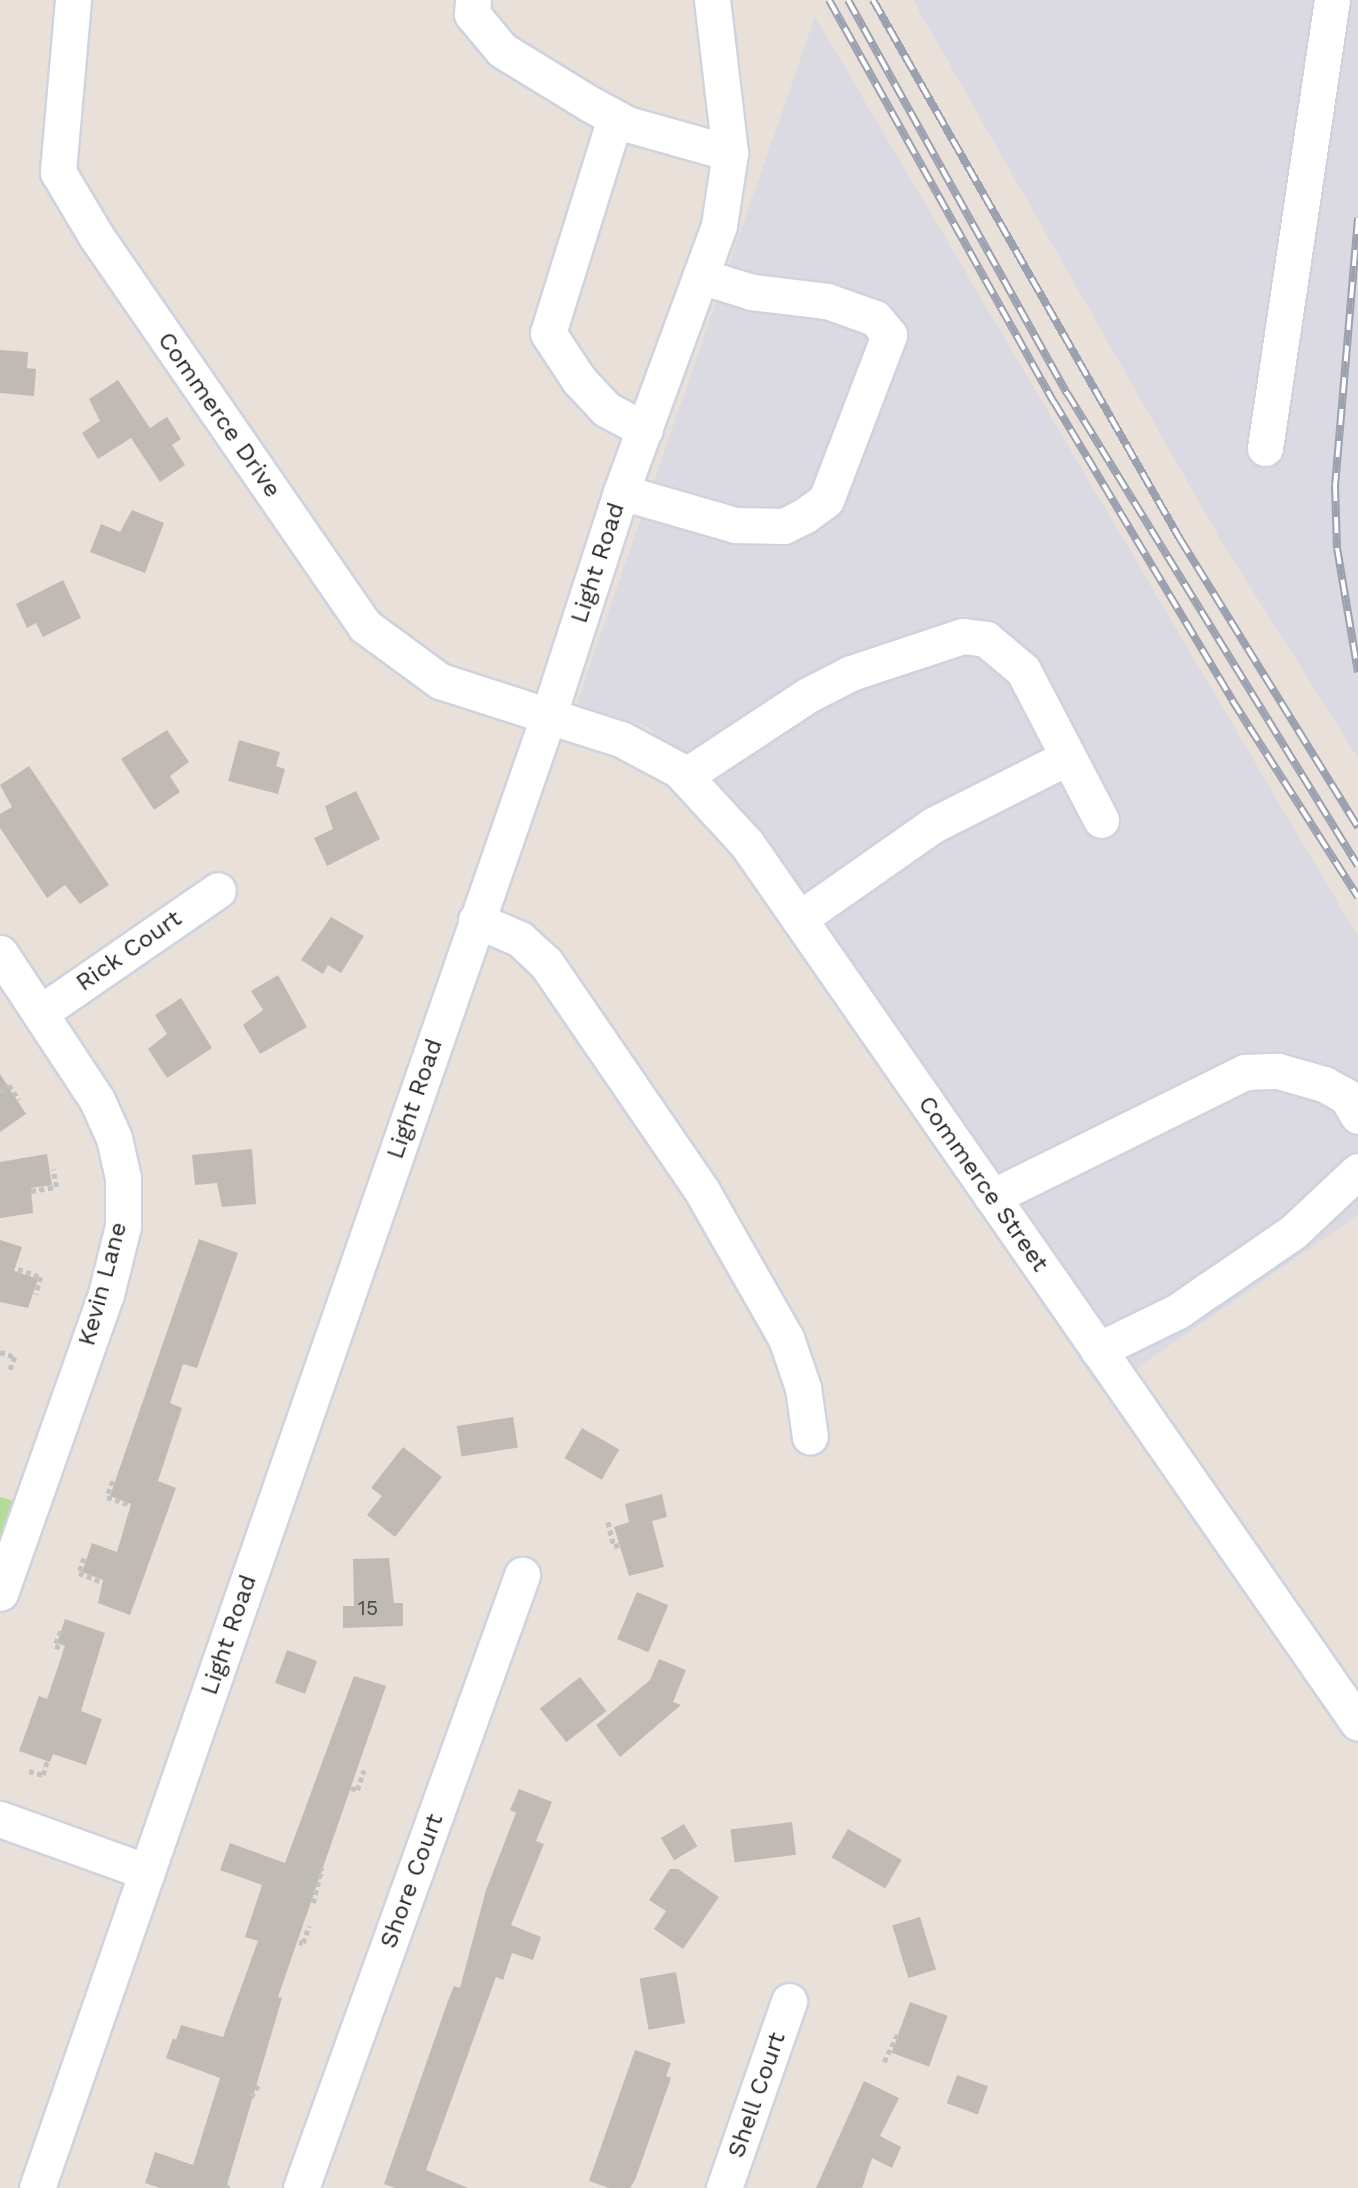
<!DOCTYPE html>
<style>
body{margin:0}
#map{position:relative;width:1358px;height:2188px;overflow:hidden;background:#e8e0d9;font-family:"Work Sans",sans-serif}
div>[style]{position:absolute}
.industrial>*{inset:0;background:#dbd9e1}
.green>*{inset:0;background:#b5db98}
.building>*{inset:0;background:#c0bab5;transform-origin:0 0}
.path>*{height:4.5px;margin-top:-2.25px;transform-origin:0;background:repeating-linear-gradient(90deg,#c2c2c2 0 5px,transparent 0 8.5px)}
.roads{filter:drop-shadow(2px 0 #ced3df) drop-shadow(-2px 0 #ced3df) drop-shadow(0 2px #ced3df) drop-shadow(0 -2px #ced3df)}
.minor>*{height:35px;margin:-17.5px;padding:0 17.5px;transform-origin:17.5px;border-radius:17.5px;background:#fff}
.rail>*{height:8px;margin-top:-4px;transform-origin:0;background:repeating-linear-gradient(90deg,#fff 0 16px,#9ca1b0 0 32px);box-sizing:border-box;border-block:2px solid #9ca1b0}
span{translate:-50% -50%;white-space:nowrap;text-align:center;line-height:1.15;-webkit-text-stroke:6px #fff;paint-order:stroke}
.number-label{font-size:21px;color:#4c4b4a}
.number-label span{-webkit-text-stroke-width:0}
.street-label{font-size:24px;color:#262626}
</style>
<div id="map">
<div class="industrial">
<div style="clip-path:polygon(913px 0,1358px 0,1358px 758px,1222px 542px)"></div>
<div style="clip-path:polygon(815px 17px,1358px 937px,1358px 1215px,1102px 1392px,650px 727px,576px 706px)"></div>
</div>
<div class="green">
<div style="clip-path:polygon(0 1497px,18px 1502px,0 1553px)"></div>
</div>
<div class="building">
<div style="clip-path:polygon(0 350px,28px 352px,27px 368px,36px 369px,34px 396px,0 393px)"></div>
<div style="clip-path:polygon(118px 380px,150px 428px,167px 417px,181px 439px,172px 445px,185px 465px,160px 482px,131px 438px,98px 459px,82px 433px,100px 421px,89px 399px)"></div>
<div style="clip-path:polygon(132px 510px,164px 523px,145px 573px,90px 552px,101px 524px,120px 532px)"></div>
<div style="clip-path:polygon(63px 580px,81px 618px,43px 637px,36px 623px,27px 628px,16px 604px)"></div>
<div style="clip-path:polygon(167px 730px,189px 762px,170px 776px,180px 792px,154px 810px,121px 759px)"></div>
<div style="clip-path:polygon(239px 740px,280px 752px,276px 766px,285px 769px,278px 794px,228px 781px)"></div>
<div style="clip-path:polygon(29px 766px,109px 885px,80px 904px,65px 885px,47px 898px,0 828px,0 814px,12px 807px,0 785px)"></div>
<div style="clip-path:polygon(356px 791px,380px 839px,327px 866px,314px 838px,333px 829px,325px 806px)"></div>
<div style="clip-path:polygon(331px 917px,364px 936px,341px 973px,328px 965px,323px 974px,301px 960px)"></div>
<div style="clip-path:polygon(278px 975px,307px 1027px,260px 1054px,243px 1025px,263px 1010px,251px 991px)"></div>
<div style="clip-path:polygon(181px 998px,212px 1048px,167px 1078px,148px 1049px,167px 1034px,155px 1015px)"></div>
<div style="clip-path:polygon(0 1074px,26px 1114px,0 1132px)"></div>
<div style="clip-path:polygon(252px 1149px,256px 1204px,222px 1207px,217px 1183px,195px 1185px,192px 1155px)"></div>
<div style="clip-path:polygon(47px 1154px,52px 1185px,31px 1188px,33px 1213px,0 1218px,0 1162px)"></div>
<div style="clip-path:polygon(199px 1239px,238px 1253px,197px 1368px,183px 1364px,170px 1403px,182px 1408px,158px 1481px,176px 1488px,130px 1615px,98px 1603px,103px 1580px,82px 1572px,92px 1543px,117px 1552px,131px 1504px,110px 1496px)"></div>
<div style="clip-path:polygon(0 1240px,22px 1247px,14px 1271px,38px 1279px,28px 1308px,0 1302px)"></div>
<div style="left:513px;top:1417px;width:31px;height:57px;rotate:81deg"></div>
<div style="left:582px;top:1428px;width:43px;height:35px;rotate:30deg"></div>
<div style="clip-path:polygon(403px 1447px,442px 1477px,395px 1537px,367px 1515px,382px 1496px,371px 1488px)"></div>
<div style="clip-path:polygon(662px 1494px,667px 1517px,652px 1521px,664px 1567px,629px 1576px,614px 1527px,629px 1522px,625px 1504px)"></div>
<div style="clip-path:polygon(389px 1558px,394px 1603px,403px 1603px,403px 1626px,343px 1628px,343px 1606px,354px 1606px,353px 1559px)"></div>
<div style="left:637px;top:1592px;width:34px;height:51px;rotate:23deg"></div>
<div style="clip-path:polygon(65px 1619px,105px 1633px,81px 1711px,102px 1719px,86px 1765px,53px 1754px,50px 1762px,19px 1751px,39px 1696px,47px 1699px,65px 1646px,57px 1643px)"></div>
<div style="left:287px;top:1650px;width:32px;height:35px;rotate:20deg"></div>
<div style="clip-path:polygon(659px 1659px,686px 1670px,673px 1702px,681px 1705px,620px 1757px,596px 1725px,650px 1680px)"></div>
<div style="clip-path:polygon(354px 1676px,386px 1686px,278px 1997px,282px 1998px,226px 2188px,160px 2188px,145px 2183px,155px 2152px,193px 2165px,220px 2078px,166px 2058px,173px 2038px,176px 2040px,181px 2025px,223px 2037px,258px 1941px,245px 1937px,262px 1885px,220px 1870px,230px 1843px,285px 1863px)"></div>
<div style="left:580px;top:1677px;width:43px;height:51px;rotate:52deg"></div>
<div style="clip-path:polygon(519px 1789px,552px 1802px,536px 1841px,544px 1844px,511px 1925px,541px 1937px,533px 1960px,512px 1953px,503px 1980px,496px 1977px,426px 2170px,468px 2188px,395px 2188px,384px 2184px,449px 1998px,454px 1986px,460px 1988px,486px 1890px,516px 1813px,510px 1810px)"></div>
<div style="left:792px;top:1822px;width:33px;height:62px;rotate:83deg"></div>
<div style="left:684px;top:1824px;width:26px;height:27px;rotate:59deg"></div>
<div style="left:848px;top:1829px;width:62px;height:33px;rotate:30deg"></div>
<div style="clip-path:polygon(670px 1869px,678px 1869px,719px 1897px,683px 1949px,654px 1929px,666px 1911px,649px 1900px)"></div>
<div style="left:920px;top:1917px;width:55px;height:29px;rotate:73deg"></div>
<div style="left:676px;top:1972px;width:52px;height:37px;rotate:80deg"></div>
<div style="left:910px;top:2002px;width:40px;height:54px;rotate:20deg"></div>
<div style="clip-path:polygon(635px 2050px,671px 2063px,666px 2076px,671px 2078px,635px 2180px,630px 2188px,609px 2188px,589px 2181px)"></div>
<div style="left:957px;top:2075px;width:33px;height:30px;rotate:20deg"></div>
<div style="clip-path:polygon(864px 2081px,899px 2098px,880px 2136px,901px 2147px,892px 2168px,872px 2158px,862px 2188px,816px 2188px)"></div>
</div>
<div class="path">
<div style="left:0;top:1092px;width:11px;rotate:-38deg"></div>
<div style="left:9px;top:1085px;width:18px;rotate:56deg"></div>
<div style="left:31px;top:1191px;width:25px;rotate:-9deg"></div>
<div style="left:56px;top:1187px;width:18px;rotate:-99deg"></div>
<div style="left:18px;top:1269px;width:24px;rotate:19deg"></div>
<div style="left:41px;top:1277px;width:18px;rotate:106deg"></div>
<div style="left:0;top:1352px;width:16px;rotate:18deg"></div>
<div style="left:15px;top:1357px;width:17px;rotate:111deg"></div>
<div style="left:113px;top:1481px;width:17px;rotate:111deg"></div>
<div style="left:107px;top:1497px;width:24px;rotate:19deg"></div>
<div style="left:608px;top:1522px;width:25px;rotate:76deg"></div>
<div style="left:614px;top:1546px;width:5px;rotate:-11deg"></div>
<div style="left:84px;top:1558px;width:16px;rotate:108deg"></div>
<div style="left:79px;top:1573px;width:26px;rotate:21deg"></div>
<div style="left:61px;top:1631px;width:16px;rotate:112deg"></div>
<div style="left:55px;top:1646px;width:9px;rotate:18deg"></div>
<div style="left:29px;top:1771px;width:15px;rotate:16deg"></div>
<div style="left:43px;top:1775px;width:15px;rotate:-74deg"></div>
<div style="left:351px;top:1788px;width:6px;rotate:18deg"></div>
<div style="left:357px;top:1790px;width:21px;rotate:-71deg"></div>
<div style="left:313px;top:1903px;width:36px;rotate:-76deg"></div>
<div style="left:299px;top:1942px;width:4px;rotate:14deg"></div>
<div style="left:303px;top:1943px;width:18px;rotate:-71deg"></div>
<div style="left:884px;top:2062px;width:32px;rotate:-64deg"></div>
<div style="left:251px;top:2097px;width:15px;rotate:-58deg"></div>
<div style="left:226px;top:2186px;width:4px;rotate:34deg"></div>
</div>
<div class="roads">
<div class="minor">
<div style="left:73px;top:0;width:173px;rotate:95deg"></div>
<div style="left:58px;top:172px;width:74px;rotate:59.3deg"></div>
<div style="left:96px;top:236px;width:474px;rotate:55.4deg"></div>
<div style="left:365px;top:626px;width:93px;rotate:36.3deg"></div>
<div style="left:440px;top:681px;width:190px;rotate:17.8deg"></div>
<div style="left:621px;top:739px;width:66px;rotate:28.1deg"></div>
<div style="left:679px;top:770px;width:100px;rotate:47.4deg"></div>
<div style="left:747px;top:844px;width:1070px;rotate:55.2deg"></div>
<div style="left:473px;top:0;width:14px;rotate:94deg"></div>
<div style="left:472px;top:14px;width:47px;rotate:50.2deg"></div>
<div style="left:502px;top:50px;width:103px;rotate:31.5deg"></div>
<div style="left:590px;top:104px;width:42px;rotate:28.4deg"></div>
<div style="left:627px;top:124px;width:107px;rotate:15.7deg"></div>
<div style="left:615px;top:118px;width:225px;rotate:107.3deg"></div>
<div style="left:548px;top:333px;width:56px;rotate:56.6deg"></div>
<div style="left:579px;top:380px;width:40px;rotate:47deg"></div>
<div style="left:606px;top:409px;width:44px;rotate:28.3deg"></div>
<div style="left:1265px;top:448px;width:453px;rotate:-81.5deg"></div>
<div style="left:621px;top:492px;width:119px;rotate:16.1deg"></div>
<div style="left:735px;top:525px;width:49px;rotate:1.2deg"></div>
<div style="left:784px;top:526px;width:22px;rotate:-27deg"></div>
<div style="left:804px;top:516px;width:27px;rotate:-36deg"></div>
<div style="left:826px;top:500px;width:177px;rotate:-69.1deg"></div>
<div style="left:889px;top:335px;width:22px;rotate:-129deg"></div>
<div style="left:875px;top:318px;width:51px;rotate:-160.5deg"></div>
<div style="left:827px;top:301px;width:76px;rotate:-173.2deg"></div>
<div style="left:752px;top:292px;width:54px;rotate:-162.9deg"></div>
<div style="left:685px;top:776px;width:147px;rotate:-33.4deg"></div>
<div style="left:808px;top:695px;width:48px;rotate:-27.1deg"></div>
<div style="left:851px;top:673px;width:118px;rotate:-18.3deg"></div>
<div style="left:963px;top:636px;width:23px;rotate:7deg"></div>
<div style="left:986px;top:639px;width:48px;rotate:40deg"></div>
<div style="left:1023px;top:670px;width:169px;rotate:62.5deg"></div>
<div style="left:799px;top:919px;width:164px;rotate:-35deg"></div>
<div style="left:933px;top:825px;width:151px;rotate:-26.7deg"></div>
<div style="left:476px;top:920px;width:48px;rotate:23.4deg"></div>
<div style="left:520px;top:939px;width:35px;rotate:43deg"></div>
<div style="left:546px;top:963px;width:276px;rotate:55.6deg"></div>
<div style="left:702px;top:1191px;width:169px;rotate:60.3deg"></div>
<div style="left:786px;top:1338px;width:53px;rotate:71.2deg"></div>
<div style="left:803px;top:1388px;width:49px;rotate:81.9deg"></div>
<div style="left:0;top:953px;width:176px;rotate:56.6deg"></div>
<div style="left:97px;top:1100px;width:42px;rotate:65.9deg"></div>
<div style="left:114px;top:1138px;width:41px;rotate:77.3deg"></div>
<div style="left:123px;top:1178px;width:48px;rotate:90deg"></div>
<div style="left:123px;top:1226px;width:70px;rotate:104deg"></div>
<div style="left:106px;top:1294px;width:317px;rotate:109.5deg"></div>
<div style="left:40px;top:1013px;width:216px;rotate:-34.6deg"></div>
<div style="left:992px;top:1197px;width:282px;rotate:-26.3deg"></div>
<div style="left:1245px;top:1072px;width:33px;rotate:-2deg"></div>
<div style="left:1278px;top:1071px;width:48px;rotate:15.8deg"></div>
<div style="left:1324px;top:1084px;width:25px;rotate:29deg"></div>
<div style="left:1346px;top:1096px;width:23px;rotate:59deg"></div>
<div style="left:1098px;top:1350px;width:89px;rotate:-26deg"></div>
<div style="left:1178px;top:1311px;width:39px;rotate:-35deg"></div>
<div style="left:1210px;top:1289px;width:101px;rotate:-34.5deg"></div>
<div style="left:1293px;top:1232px;width:89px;rotate:-43.2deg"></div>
<div style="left:0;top:1819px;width:156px;rotate:19.8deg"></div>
<div style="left:37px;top:2188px;width:1557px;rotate:-70.84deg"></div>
<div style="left:548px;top:717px;width:237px;rotate:-72deg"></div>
<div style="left:621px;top:492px;width:284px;rotate:-69.8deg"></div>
<div style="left:719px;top:225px;width:73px;rotate:-81.3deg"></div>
<div style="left:730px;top:153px;width:154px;rotate:-96.7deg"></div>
<div style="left:301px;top:2188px;width:652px;rotate:-70.17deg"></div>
<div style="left:724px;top:2188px;width:198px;rotate:-70.8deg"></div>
</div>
</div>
<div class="rail">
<div style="left:829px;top:0;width:461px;rotate:60.8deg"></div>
<div style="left:1054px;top:402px;width:347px;rotate:59.1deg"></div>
<div style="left:1232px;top:700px;width:234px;rotate:57.4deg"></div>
<div style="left:848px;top:0;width:450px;rotate:60.9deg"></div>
<div style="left:1067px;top:393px;width:555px;rotate:58.4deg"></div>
<div style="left:873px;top:0;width:620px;rotate:60.34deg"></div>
<div style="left:1180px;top:539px;width:339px;rotate:58.3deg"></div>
<div style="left:1358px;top:218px;width:268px;rotate:94.9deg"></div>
<div style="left:1335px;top:485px;width:63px;rotate:88.2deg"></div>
<div style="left:1337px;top:548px;width:126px;rotate:80.4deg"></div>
</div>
<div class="number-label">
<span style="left:368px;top:1608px">15</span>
</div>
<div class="street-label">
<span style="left:219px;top:415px;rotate:55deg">Commerce Drive</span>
<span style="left:598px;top:563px;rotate:-72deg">Light Road</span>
<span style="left:129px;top:951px;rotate:-35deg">Rick Court</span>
<span style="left:415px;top:1099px;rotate:-71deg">Light Road</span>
<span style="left:983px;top:1184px;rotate:55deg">Commerce Street</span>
<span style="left:103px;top:1284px;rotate:-75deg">Kevin Lane</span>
<span style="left:229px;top:1635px;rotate:-71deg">Light Road</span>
<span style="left:412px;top:1881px;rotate:-70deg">Shore Court</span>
<span style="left:757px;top:2095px;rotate:-71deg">Shell Court</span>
</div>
</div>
